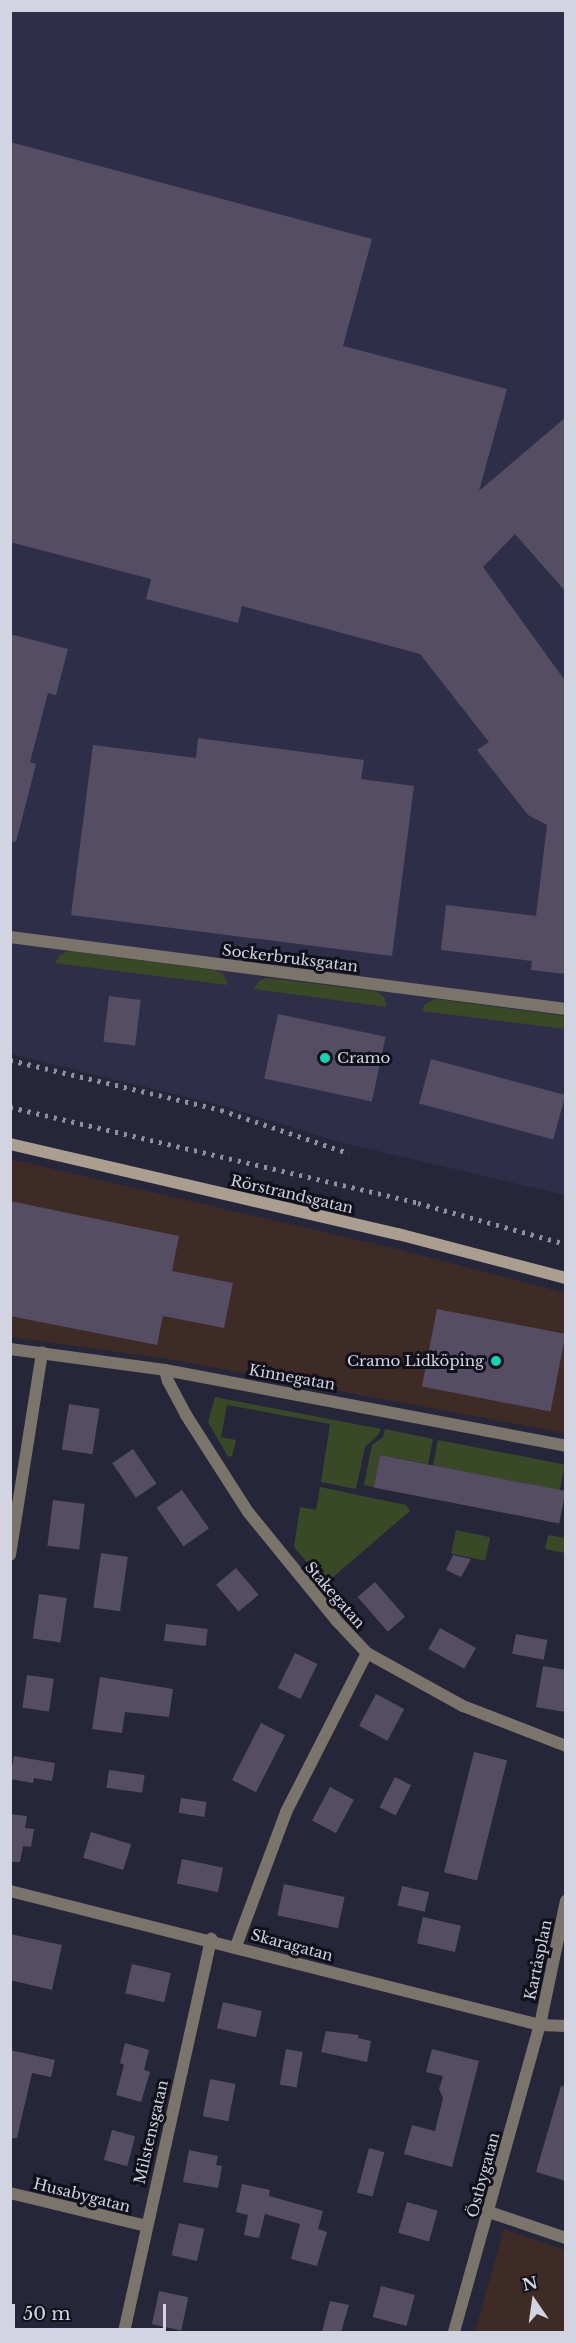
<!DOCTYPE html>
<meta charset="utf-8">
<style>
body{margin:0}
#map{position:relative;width:576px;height:2343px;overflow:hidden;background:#26263b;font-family:"Libre Baskerville",serif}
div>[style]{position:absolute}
.commercial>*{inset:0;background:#3e2b25}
.built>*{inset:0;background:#2f2e49}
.green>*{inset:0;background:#394825;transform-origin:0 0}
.building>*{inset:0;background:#554d64;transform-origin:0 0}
.minor>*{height:12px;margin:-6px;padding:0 6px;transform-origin:6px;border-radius:6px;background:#7b746a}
.secondary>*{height:12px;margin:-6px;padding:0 6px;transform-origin:6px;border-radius:6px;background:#aa9e8f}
.rail>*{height:4.5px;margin-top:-2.25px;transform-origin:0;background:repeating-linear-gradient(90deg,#9090a1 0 3px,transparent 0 9px)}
.dots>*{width:16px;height:16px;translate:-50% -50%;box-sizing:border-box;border:3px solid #10101a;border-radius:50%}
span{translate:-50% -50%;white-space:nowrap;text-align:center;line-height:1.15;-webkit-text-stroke:6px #10101a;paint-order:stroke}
.street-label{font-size:15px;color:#d3d4e2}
.poi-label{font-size:15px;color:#d3d4e2}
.left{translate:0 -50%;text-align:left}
.right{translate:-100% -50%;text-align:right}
.frame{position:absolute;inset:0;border:12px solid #d3d4e2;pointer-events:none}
.north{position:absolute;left:504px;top:2271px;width:60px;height:60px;-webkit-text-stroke:4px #10101a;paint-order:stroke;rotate:347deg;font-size:16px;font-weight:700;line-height:24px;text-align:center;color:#d3d4e2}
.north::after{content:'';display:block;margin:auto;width:21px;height:27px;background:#d3d4e2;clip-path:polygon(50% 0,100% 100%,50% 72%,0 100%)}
.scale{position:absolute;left:12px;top:2304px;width:154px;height:27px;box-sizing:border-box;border:3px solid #d3d4e2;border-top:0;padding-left:8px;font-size:18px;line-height:21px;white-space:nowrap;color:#d3d4e2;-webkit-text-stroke:4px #10101a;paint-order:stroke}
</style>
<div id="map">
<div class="commercial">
<div style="clip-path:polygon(10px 1159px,401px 1250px,565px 1293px,565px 1433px,169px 1359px,11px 1337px)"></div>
<div style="clip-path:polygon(504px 2229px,565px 2250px,565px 2332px,475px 2332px)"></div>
</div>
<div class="built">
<div style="clip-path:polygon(11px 11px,565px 11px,565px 1195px,339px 1142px,227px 1107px,11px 1054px)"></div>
</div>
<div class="green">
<div style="clip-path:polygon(68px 951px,215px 970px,223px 974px,228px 985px,55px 963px,59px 956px)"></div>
<div style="clip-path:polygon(266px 978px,375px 991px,384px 997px,387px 1007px,254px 989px,259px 981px)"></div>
<div style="clip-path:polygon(436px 999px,565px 1016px,565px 1029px,422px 1011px,425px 1004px)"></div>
<div style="clip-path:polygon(215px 1397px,381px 1429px,378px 1435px,365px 1447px,356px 1489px,321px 1482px,330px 1424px,227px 1405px,221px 1437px,236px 1440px,232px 1456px,228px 1457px,208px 1422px)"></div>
<div style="clip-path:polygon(385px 1429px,433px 1439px,428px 1464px,380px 1455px,374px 1487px,364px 1485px,372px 1445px,383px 1437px)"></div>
<div style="left:438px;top:1440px;width:129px;height:26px;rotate:11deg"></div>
<div style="clip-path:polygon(320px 1487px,406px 1505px,410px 1511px,325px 1584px,294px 1547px,300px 1507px,316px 1510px)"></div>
<div style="left:456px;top:1530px;width:35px;height:24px;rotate:12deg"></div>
<div style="clip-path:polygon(548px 1535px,565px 1538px,565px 1553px,545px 1549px)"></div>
</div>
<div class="building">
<div style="clip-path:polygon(10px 142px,372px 239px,343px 346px,507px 389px,479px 491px,566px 417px,566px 592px,515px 534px,483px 567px,566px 682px,566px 974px,531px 970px,532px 961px,441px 950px,446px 905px,536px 916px,547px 825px,528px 815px,477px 750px,489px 742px,420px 654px,242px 606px,238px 623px,146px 599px,151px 579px,10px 542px)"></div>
<div style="clip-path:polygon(10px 634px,68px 649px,56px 695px,48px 693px,30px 762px,36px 764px,16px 842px,10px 841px)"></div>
<div style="clip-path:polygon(198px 738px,364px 760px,361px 779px,414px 786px,392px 956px,71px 915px,93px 745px,196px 758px)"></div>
<div style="left:109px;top:996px;width:32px;height:46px;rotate:7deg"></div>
<div style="left:278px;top:1014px;width:110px;height:66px;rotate:12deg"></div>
<div style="left:431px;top:1059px;width:139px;height:46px;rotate:15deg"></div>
<div style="clip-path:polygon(10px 1201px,179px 1236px,172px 1271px,233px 1283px,224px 1328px,163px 1316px,157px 1345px,10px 1316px)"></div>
<div style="left:437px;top:1309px;width:131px;height:79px;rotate:11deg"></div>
<div style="left:69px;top:1404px;width:31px;height:46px;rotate:9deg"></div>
<div style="left:133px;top:1449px;width:42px;height:25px;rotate:56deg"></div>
<div style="left:380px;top:1455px;width:189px;height:33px;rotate:11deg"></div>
<div style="left:182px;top:1490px;width:47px;height:31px;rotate:55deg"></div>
<div style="left:53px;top:1500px;width:32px;height:46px;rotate:7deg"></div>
<div style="left:101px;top:1553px;width:27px;height:55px;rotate:8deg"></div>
<div style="clip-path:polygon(453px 1555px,471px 1559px,461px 1577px,446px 1570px)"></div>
<div style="left:236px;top:1568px;width:35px;height:26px;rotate:50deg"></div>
<div style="left:375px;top:1582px;width:46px;height:23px;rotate:49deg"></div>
<div style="left:39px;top:1594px;width:28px;height:45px;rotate:8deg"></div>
<div style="left:166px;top:1624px;width:42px;height:17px;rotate:7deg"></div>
<div style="left:440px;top:1628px;width:41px;height:24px;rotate:29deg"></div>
<div style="left:516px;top:1634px;width:32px;height:20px;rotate:11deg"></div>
<div style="left:295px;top:1653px;width:25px;height:39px;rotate:26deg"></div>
<div style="clip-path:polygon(543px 1666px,566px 1670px,566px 1712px,536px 1707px)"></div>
<div style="left:27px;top:1675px;width:27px;height:33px;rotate:8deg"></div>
<div style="clip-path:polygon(100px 1677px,173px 1689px,169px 1717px,125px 1712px,122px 1733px,92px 1729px)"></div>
<div style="left:376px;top:1694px;width:32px;height:36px;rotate:28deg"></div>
<div style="left:261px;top:1723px;width:27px;height:64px;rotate:27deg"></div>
<div style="left:474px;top:1752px;width:34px;height:124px;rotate:14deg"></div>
<div style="clip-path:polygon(14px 1756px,55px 1763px,52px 1781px,34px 1778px,33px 1783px,10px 1779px)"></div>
<div style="left:109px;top:1770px;width:36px;height:18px;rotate:8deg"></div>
<div style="left:395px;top:1777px;width:18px;height:34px;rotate:27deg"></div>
<div style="left:330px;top:1787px;width:27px;height:38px;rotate:28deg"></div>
<div style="left:181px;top:1798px;width:26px;height:15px;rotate:9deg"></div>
<div style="clip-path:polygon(10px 1814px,27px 1816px,25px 1828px,34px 1829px,31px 1847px,23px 1846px,20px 1862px,10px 1862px)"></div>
<div style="left:91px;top:1832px;width:42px;height:27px;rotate:17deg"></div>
<div style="left:182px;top:1859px;width:42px;height:25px;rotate:12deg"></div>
<div style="left:284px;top:1884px;width:62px;height:32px;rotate:12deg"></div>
<div style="left:402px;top:1886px;width:28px;height:20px;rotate:13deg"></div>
<div style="left:423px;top:1917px;width:39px;height:27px;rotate:13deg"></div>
<div style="clip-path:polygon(10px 1934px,62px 1945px,52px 1990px,10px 1980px)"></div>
<div style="left:132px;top:1964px;width:40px;height:30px;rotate:13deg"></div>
<div style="left:223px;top:2002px;width:40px;height:27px;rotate:13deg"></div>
<div style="clip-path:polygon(326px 2031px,359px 2035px,358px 2038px,371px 2041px,367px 2062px,321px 2052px)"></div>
<div style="clip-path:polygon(125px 2043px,149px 2050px,144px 2070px,150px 2072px,141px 2102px,116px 2095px,124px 2065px,120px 2063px)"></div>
<div style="left:286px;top:2049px;width:17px;height:36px;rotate:10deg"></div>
<div style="clip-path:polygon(432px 2049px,479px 2061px,452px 2167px,404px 2154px,412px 2125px,435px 2131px,443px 2098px,439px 2089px,443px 2076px,426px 2072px)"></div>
<div style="clip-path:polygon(10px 2050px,55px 2060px,51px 2077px,32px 2073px,17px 2138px,10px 2138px)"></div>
<div style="left:210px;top:2079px;width:26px;height:38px;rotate:11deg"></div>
<div style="clip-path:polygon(561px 2086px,566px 2087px,566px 2181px,536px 2172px)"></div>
<div style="left:112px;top:2130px;width:24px;height:31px;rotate:15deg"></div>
<div style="left:369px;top:2148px;width:16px;height:46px;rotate:15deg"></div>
<div style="clip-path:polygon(189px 2150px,218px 2156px,216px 2165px,222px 2166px,218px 2188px,183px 2182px)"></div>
<div style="clip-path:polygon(242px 2184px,270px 2190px,269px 2196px,323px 2211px,318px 2229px,327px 2232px,317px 2266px,291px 2259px,300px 2224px,265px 2214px,259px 2238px,244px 2235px,248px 2215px,236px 2212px)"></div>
<div style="left:407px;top:2202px;width:32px;height:32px;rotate:16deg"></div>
<div style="left:179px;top:2223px;width:26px;height:33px;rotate:13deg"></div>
<div style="left:381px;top:2286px;width:35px;height:32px;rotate:15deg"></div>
<div style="left:159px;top:2291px;width:30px;height:34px;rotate:12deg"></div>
<div style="clip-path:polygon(330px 2301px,349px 2305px,341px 2332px,322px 2332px)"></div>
</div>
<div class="minor">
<div style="left:10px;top:937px;width:561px;rotate:7.38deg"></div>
<div style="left:10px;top:1349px;width:156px;rotate:7.7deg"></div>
<div style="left:165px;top:1370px;width:408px;rotate:10.7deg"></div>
<div style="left:165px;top:1370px;width:11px;rotate:75deg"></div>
<div style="left:168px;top:1381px;width:38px;rotate:62deg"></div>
<div style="left:186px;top:1415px;width:115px;rotate:57.4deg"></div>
<div style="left:248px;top:1512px;width:139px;rotate:50.8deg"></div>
<div style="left:336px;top:1620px;width:45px;rotate:46.8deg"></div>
<div style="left:367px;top:1653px;width:110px;rotate:28.9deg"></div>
<div style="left:463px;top:1706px;width:110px;rotate:21.2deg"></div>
<div style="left:10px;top:1555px;width:205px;rotate:-81deg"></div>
<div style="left:10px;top:1891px;width:547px;rotate:14.19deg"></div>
<div style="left:540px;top:2025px;width:26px;rotate:2deg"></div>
<div style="left:236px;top:1946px;width:143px;rotate:-69.5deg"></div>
<div style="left:286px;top:1812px;width:178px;rotate:-63deg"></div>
<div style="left:10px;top:2193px;width:140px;rotate:13.6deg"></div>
<div style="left:489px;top:2212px;width:81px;rotate:18.7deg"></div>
<div style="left:124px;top:2332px;width:403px;rotate:-77.5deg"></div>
<div style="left:454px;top:2332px;width:319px;rotate:-74.4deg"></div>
<div style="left:540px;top:2025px;width:127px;rotate:-78.2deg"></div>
</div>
<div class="secondary">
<div style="left:10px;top:1144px;width:398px;rotate:13.1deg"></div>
<div style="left:398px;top:1234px;width:174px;rotate:14.7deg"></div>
</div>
<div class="rail">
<div style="left:10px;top:1060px;width:217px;rotate:13.3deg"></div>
<div style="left:221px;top:1110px;width:135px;rotate:18.6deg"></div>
<div style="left:10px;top:1107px;width:419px;rotate:13.2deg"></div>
<div style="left:418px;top:1203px;width:154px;rotate:15.5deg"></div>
</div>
<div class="dots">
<div style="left:325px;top:1058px;background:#10d5b4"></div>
<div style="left:496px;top:1361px;background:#10d5b4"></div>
</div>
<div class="street-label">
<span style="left:290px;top:958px;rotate:7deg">Sockerbruksgatan</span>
<span style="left:292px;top:1194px;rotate:13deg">Rörstrandsgatan</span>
<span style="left:292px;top:1377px;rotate:10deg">Kinnegatan</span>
<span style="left:335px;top:1595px;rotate:49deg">Stakegatan</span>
<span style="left:292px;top:1945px;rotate:15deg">Skaragatan</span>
<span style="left:538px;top:1960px;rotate:-78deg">Kartåsplan</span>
<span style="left:151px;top:2132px;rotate:-77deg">Milstensgatan</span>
<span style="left:483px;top:2175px;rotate:-75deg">Östbygatan</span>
<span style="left:82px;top:2195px;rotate:14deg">Husabygatan</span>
</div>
<div class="poi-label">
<span class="left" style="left:337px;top:1058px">Cramo</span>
<span class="right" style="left:484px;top:1361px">Cramo Lidköping</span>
</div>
<div class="frame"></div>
<div class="north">N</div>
<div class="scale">50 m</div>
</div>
